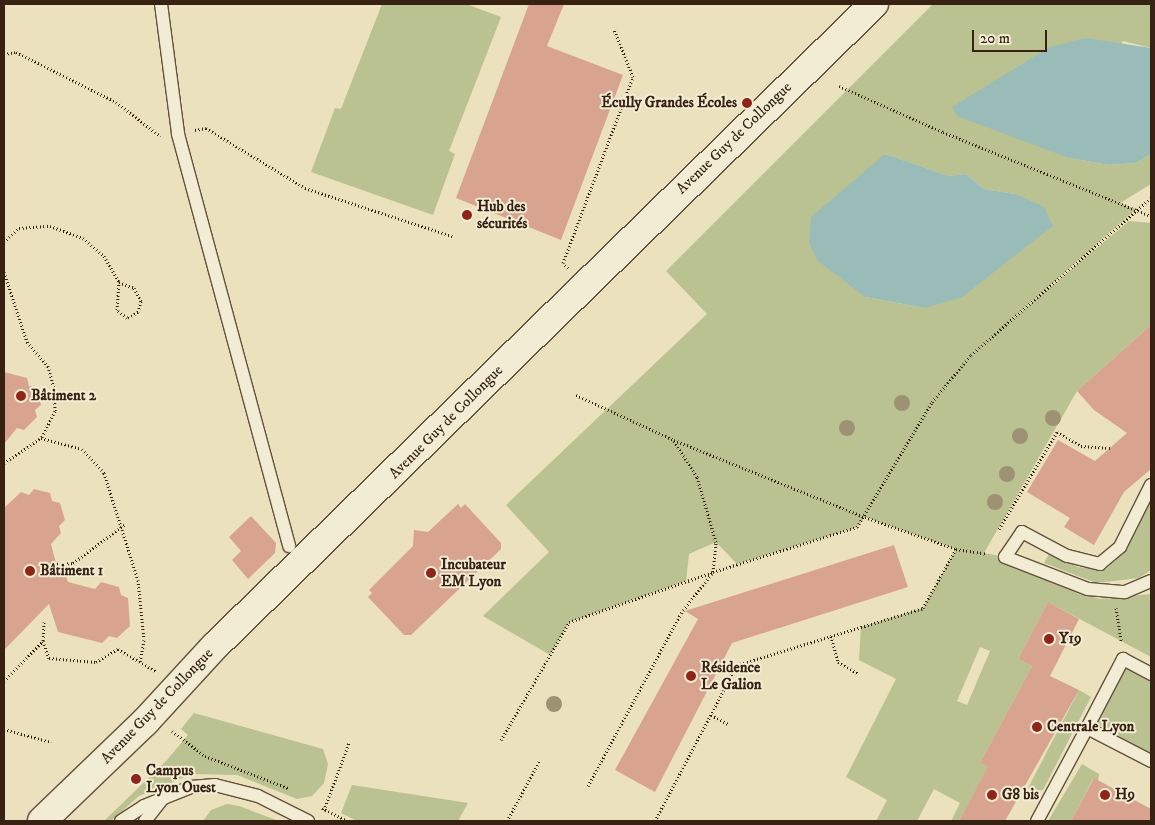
<!DOCTYPE html>
<meta charset="utf-8">
<style>
body{margin:0}
#map{position:relative;width:1155px;height:825px;overflow:hidden;background:#ebe1bd;font-family:"IM FELL DW Pica",serif}
div>[style]{position:absolute}
.green>*{inset:0;background:#b9c290}
.water>*{inset:0;background:#9abcb8}
.building>*{inset:0;background:#d8a48f}
.path>*{height:3px;margin-top:-1.5px;transform-origin:0;background:repeating-linear-gradient(90deg,#362112 0 1px,transparent 0 3.5px)}
.roads{filter:drop-shadow(1px 0 #63513d) drop-shadow(-1px 0 #63513d) drop-shadow(0 1px #63513d) drop-shadow(0 -1px #63513d)}
.service>*{height:12px;margin:-6px;padding:0 6px;transform-origin:6px;border-radius:6px;background:#f2ecd4}
.secondary>*{height:28px;margin:-14px;padding:0 14px;transform-origin:14px;border-radius:14px;background:#f2ecd4}
.trees>*{width:16px;height:16px;margin:-8px;border-radius:50%;background:#9d9274}
.dots>*{width:14px;height:14px;translate:-50% -50%;box-sizing:border-box;border:2px solid #f2ecd4;border-radius:50%}
span{translate:-50% -50%;white-space:nowrap;text-align:center;line-height:1.15;-webkit-text-stroke:4px #f2ecd4;paint-order:stroke}
.poi-label{font-size:15px;color:#362112;font-weight:700}
.right{translate:-100% -50%;text-align:right}
.left{translate:0 -50%;text-align:left}
.street-label{font-size:15px;color:#362112}
.frame{position:absolute;inset:0;border:5px solid #362112;pointer-events:none}
.scale{position:absolute;left:972px;top:30px;width:75px;height:22px;box-sizing:border-box;border:2px solid #362112;border-top:0;padding-left:6px;font-size:15px;line-height:18px;white-space:nowrap;color:#362112;-webkit-text-stroke:4px #f2ecd4;paint-order:stroke}
</style>
<div id="map">
<div class="green">
<div style="clip-path:polygon(382px 4px,466px 4px,501px 17px,449px 151px,455px 154px,433px 215px,311px 172px,335px 108px,341px 109px)"></div>
<div style="clip-path:polygon(evenodd,933px 4px,1151px 4px,1151px 48px,1123px 41px,1069px 158px,1109px 165px,1136px 163px,1151px 154px,1151px 184px,1120px 203px,1136px 209px,1002px 328px,1129px 221px,1151px 223px,1151px 325px,1077px 391px,984px 553px,1005px 557px,1079px 594px,1101px 599px,1151px 594px,1151px 657px,1048px 602px,1018px 659px,1032px 666px,980px 763px,998px 772px,982px 779px,959px 821px,951px 821px,960px 803px,934px 789px,917px 821px,876px 821px,887px 800px,846px 777px,896px 679px,859px 660px,861px 627px,923px 608px,956px 549px,865px 517px,857px 527px,737px 564px,716px 542px,689px 554px,686px 581px,569px 622px,550px 655px,483px 616px,549px 552px,506px 505px,707px 314px,666px 271px,933px 4px,885px 154px,949px 176px,966px 174px,984px 189px,1015px 194px,925px 308px,865px 297px,885px 154px,933px 4px,980px 647px,990px 651px,967px 705px,957px 701px,980px 647px)"></div>
<div style="clip-path:polygon(1151px 498px,1151px 570px,1139px 578px,1096px 583px,1044px 563px,1049px 554px,1078px 567px,1105px 570px,1126px 551px)"></div>
<div style="clip-path:polygon(1123px 659px,1151px 674px,1151px 761px,1087px 728px)"></div>
<div style="clip-path:polygon(1079px 690px,1091px 697px,1043px 790px,1034px 791px,1028px 788px)"></div>
<div style="clip-path:polygon(194px 713px,323px 749px,328px 764px,324px 783px,312px 796px,297px 799px,237px 775px,192px 774px,139px 796px,111px 821px,104px 821px,167px 760px,188px 735px,181px 729px)"></div>
<div style="clip-path:polygon(1082px 764px,1099px 774px,1098px 781px,1093px 779px,1071px 821px,1048px 821px)"></div>
<div style="clip-path:polygon(352px 785px,468px 803px,458px 821px,357px 821px,341px 813px)"></div>
<div style="clip-path:polygon(227px 804px,239px 806px,279px 821px,203px 821px,211px 810px)"></div>
</div>
<div class="water">
<div style="clip-path:polygon(1086px 38px,1151px 48px,1151px 154px,1136px 163px,1109px 165px,1069px 158px,957px 116px,952px 107px,1050px 47px)"></div>
<div style="clip-path:polygon(885px 154px,949px 176px,966px 174px,984px 189px,1015px 194px,1044px 207px,1053px 226px,962px 297px,925px 308px,865px 297px,818px 261px,809px 243px,811px 217px)"></div>
</div>
<div class="building">
<div style="clip-path:polygon(529px 4px,564px 4px,547px 46px,623px 75px,561px 240px,456px 198px)"></div>
<div style="clip-path:polygon(1151px 325px,1151px 469px,1124px 492px,1094px 545px,1064px 527px,1070px 518px,1027px 492px,1058px 440px,1095px 461px,1127px 433px,1094px 410px,1077px 391px)"></div>
<div style="clip-path:polygon(4px 372px,27px 378px,29px 386px,36px 388px,41px 405px,35px 410px,37px 417px,24px 430px,17px 428px,4px 444px)"></div>
<div style="clip-path:polygon(34px 489px,50px 493px,52px 501px,60px 503px,65px 520px,59px 526px,61px 533px,51px 544px,58px 571px,65px 573px,68px 582px,95px 589px,101px 582px,119px 587px,121px 595px,128px 598px,130px 626px,117px 638px,109px 636px,102px 643px,58px 632px,49px 604px,4px 650px,4px 508px,21px 492px,29px 495px)"></div>
<div style="clip-path:polygon(458px 504px,461px 508px,465px 504px,501px 543px,501px 549px,411px 635px,404px 635px,368px 597px,372px 593px,369px 590px,413px 546px,414px 530px,428px 532px)"></div>
<div style="clip-path:polygon(251px 516px,276px 543px,275px 553px,248px 579px,232px 560px,241px 551px,229px 537px)"></div>
<div style="clip-path:polygon(894px 545px,908px 587px,732px 643px,655px 792px,615px 770px,698px 619px,685px 611px)"></div>
<div style="clip-path:polygon(1048px 602px,1079px 619px,1050px 676px,1079px 690px,1005px 821px,959px 821px,988px 767px,980px 763px,1032px 666px,1018px 659px)"></div>
<div style="clip-path:polygon(1094px 778px,1151px 809px,1151px 821px,1071px 821px)"></div>
</div>
<div class="path">
<div style="left:4px;top:54px;width:12px;rotate:-9deg"></div>
<div style="left:16px;top:52px;width:112px;rotate:26.6deg"></div>
<div style="left:116px;top:102px;width:56px;rotate:37.7deg"></div>
<div style="left:839px;top:86px;width:114px;rotate:23.9deg"></div>
<div style="left:943px;top:132px;width:224px;rotate:22deg"></div>
<div style="left:195px;top:130px;width:11px;rotate:-10deg"></div>
<div style="left:206px;top:128px;width:116px;rotate:31.2deg"></div>
<div style="left:305px;top:188px;width:155px;rotate:18.1deg"></div>
<div style="left:4px;top:242px;width:21px;rotate:-43deg"></div>
<div style="left:19px;top:228px;width:31px;rotate:-4deg"></div>
<div style="left:50px;top:226px;width:35px;rotate:20deg"></div>
<div style="left:83px;top:238px;width:28px;rotate:41deg"></div>
<div style="left:104px;top:256px;width:30px;rotate:60deg"></div>
<div style="left:119px;top:282px;width:16px;rotate:22deg"></div>
<div style="left:134px;top:288px;width:15px;rotate:62deg"></div>
<div style="left:141px;top:301px;width:11px;rotate:105deg"></div>
<div style="left:138px;top:312px;width:13px;rotate:151deg"></div>
<div style="left:127px;top:318px;width:13px;rotate:-141deg"></div>
<div style="left:117px;top:310px;width:28px;rotate:-86deg"></div>
<div style="left:568px;top:268px;width:7px;rotate:-135deg"></div>
<div style="left:563px;top:263px;width:199px;rotate:-69.4deg"></div>
<div style="left:633px;top:77px;width:52px;rotate:-111.6deg"></div>
<div style="left:4px;top:272px;width:74px;rotate:71.8deg"></div>
<div style="left:27px;top:342px;width:32px;rotate:49deg"></div>
<div style="left:48px;top:366px;width:24px;rotate:75deg"></div>
<div style="left:54px;top:389px;width:22px;rotate:87deg"></div>
<div style="left:55px;top:411px;width:30px;rotate:117deg"></div>
<div style="left:576px;top:395px;width:108px;rotate:24.7deg"></div>
<div style="left:674px;top:440px;width:206px;rotate:22deg"></div>
<div style="left:865px;top:517px;width:96px;rotate:19.4deg"></div>
<div style="left:956px;top:549px;width:31px;rotate:9deg"></div>
<div style="left:4px;top:463px;width:45px;rotate:-34deg"></div>
<div style="left:41px;top:438px;width:42px;rotate:15deg"></div>
<div style="left:82px;top:449px;width:33px;rotate:47deg"></div>
<div style="left:104px;top:473px;width:112px;rotate:72.4deg"></div>
<div style="left:138px;top:580px;width:60px;rotate:84.3deg"></div>
<div style="left:144px;top:640px;width:22px;rotate:100deg"></div>
<div style="left:999px;top:529px;width:113px;rotate:-59.1deg"></div>
<div style="left:1057px;top:432px;width:28px;rotate:30deg"></div>
<div style="left:1081px;top:446px;width:29px;rotate:4deg"></div>
<div style="left:50px;top:564px;width:23px;rotate:-2deg"></div>
<div style="left:73px;top:563px;width:64px;rotate:-36.7deg"></div>
<div style="left:1116px;top:608px;width:33px;rotate:81deg"></div>
<div style="left:44px;top:622px;width:19px;rotate:93deg"></div>
<div style="left:43px;top:641px;width:18px;rotate:71deg"></div>
<div style="left:49px;top:658px;width:47px;rotate:4.9deg"></div>
<div style="left:96px;top:662px;width:26px;rotate:-31deg"></div>
<div style="left:118px;top:649px;width:45px;rotate:30.5deg"></div>
<div style="left:831px;top:636px;width:27px;rotate:75deg"></div>
<div style="left:838px;top:662px;width:24px;rotate:30deg"></div>
<div style="left:4px;top:681px;width:56px;rotate:-45.7deg"></div>
<div style="left:711px;top:715px;width:19px;rotate:28deg"></div>
<div style="left:4px;top:729px;width:49px;rotate:15.5deg"></div>
<div style="left:172px;top:731px;width:41px;rotate:37.1deg"></div>
<div style="left:205px;top:756px;width:89px;rotate:21.1deg"></div>
<div style="left:501px;top:740px;width:136px;rotate:-60deg"></div>
<div style="left:569px;top:622px;width:152px;rotate:-19.1deg"></div>
<div style="left:713px;top:572px;width:30px;rotate:-84deg"></div>
<div style="left:716px;top:542px;width:68px;rotate:-106.3deg"></div>
<div style="left:697px;top:477px;width:43px;rotate:-122.6deg"></div>
<div style="left:588px;top:786px;width:196px;rotate:-61.7deg"></div>
<div style="left:681px;top:613px;width:52px;rotate:-52deg"></div>
<div style="left:713px;top:572px;width:151px;rotate:-17.4deg"></div>
<div style="left:857px;top:527px;width:146px;rotate:-59deg"></div>
<div style="left:932px;top:402px;width:61px;rotate:-50.3deg"></div>
<div style="left:971px;top:355px;width:239px;rotate:-41.1deg"></div>
<div style="left:322px;top:808px;width:28px;rotate:27deg"></div>
<div style="left:324px;top:810px;width:72px;rotate:-69.5deg"></div>
<div style="left:507px;top:821px;width:69px;rotate:-61.6deg"></div>
<div style="left:655px;top:821px;width:176px;rotate:-62.3deg"></div>
<div style="left:737px;top:665px;width:195px;rotate:-17deg"></div>
<div style="left:923px;top:608px;width:68px;rotate:-60.8deg"></div>
</div>
<div class="roads">
<div class="service">
<div style="left:161px;top:4px;width:131px;rotate:82.5deg"></div>
<div style="left:178px;top:134px;width:427px;rotate:74.9deg"></div>
<div style="left:1151px;top:485px;width:69px;rotate:116.6deg"></div>
<div style="left:1120px;top:547px;width:26px;rotate:140deg"></div>
<div style="left:1100px;top:564px;width:34px;rotate:-166deg"></div>
<div style="left:1067px;top:556px;width:51px;rotate:-151.9deg"></div>
<div style="left:1022px;top:532px;width:30px;rotate:124deg"></div>
<div style="left:1005px;top:557px;width:89px;rotate:21.1deg"></div>
<div style="left:1088px;top:589px;width:37px;rotate:5deg"></div>
<div style="left:1125px;top:592px;width:28px;rotate:-23deg"></div>
<div style="left:1087px;top:728px;width:78px;rotate:-62.4deg"></div>
<div style="left:1123px;top:659px;width:32px;rotate:28deg"></div>
<div style="left:121px;top:821px;width:27px;rotate:-33deg"></div>
<div style="left:144px;top:806px;width:51px;rotate:-22deg"></div>
<div style="left:191px;top:787px;width:24px;rotate:-5deg"></div>
<div style="left:215px;top:785px;width:44px;rotate:14.3deg"></div>
<div style="left:258px;top:796px;width:56px;rotate:26.6deg"></div>
<div style="left:145px;top:821px;width:28px;rotate:-52deg"></div>
<div style="left:1037px;top:821px;width:106px;rotate:-61.7deg"></div>
<div style="left:1087px;top:728px;width:72px;rotate:27.3deg"></div>
</div>
<div class="secondary">
<div style="left:42px;top:821px;width:143px;rotate:-43.9deg"></div>
<div style="left:145px;top:722px;width:103px;rotate:-47.4deg"></div>
<div style="left:215px;top:646px;width:920px;rotate:-44.25deg"></div>
</div>
</div>
<div class="trees">
<div style="left:902px;top:403px"></div>
<div style="left:1053px;top:418px"></div>
<div style="left:847px;top:428px"></div>
<div style="left:1020px;top:436px"></div>
<div style="left:1007px;top:474px"></div>
<div style="left:995px;top:502px"></div>
<div style="left:554px;top:704px"></div>
</div>
<div class="dots">
<div style="left:747px;top:103px;background:#8f2418"></div>
<div style="left:467px;top:215px;background:#8f2418"></div>
<div style="left:21px;top:396px;background:#8f2418"></div>
<div style="left:30px;top:571px;background:#8f2418"></div>
<div style="left:431px;top:573px;background:#8f2418"></div>
<div style="left:1049px;top:639px;background:#8f2418"></div>
<div style="left:691px;top:676px;background:#8f2418"></div>
<div style="left:1037px;top:727px;background:#8f2418"></div>
<div style="left:136px;top:779px;background:#8f2418"></div>
<div style="left:992px;top:795px;background:#8f2418"></div>
<div style="left:1105px;top:795px;background:#8f2418"></div>
</div>
<div class="poi-label">
<span class="right" style="left:737px;top:103px">Écully Grandes Écoles</span>
<span class="left" style="left:477px;top:215px">Hub des<br>sécurités</span>
<span class="left" style="left:31px;top:396px">Bâtiment 2</span>
<span class="left" style="left:441px;top:573px">Incubateur<br>EM Lyon</span>
<span class="left" style="left:40px;top:571px">Bâtiment 1</span>
<span class="left" style="left:1059px;top:639px">Y19</span>
<span class="left" style="left:701px;top:676px">Résidence<br>Le Galion</span>
<span class="left" style="left:1047px;top:727px">Centrale Lyon</span>
<span class="left" style="left:146px;top:779px">Campus<br>Lyon Ouest</span>
<span class="left" style="left:1002px;top:795px">G8 bis</span>
<span class="left" style="left:1115px;top:795px">H9</span>
</div>
<div class="street-label">
<span style="left:734px;top:138px;rotate:-44deg">Avenue Guy de Collongue</span>
<span style="left:446px;top:422px;rotate:-45deg">Avenue Guy de Collongue</span>
<span style="left:157px;top:706px;rotate:-46deg">Avenue Guy de Collongue</span>
</div>
<div class="frame"></div>
<div class="scale">20 m</div>
</div>
